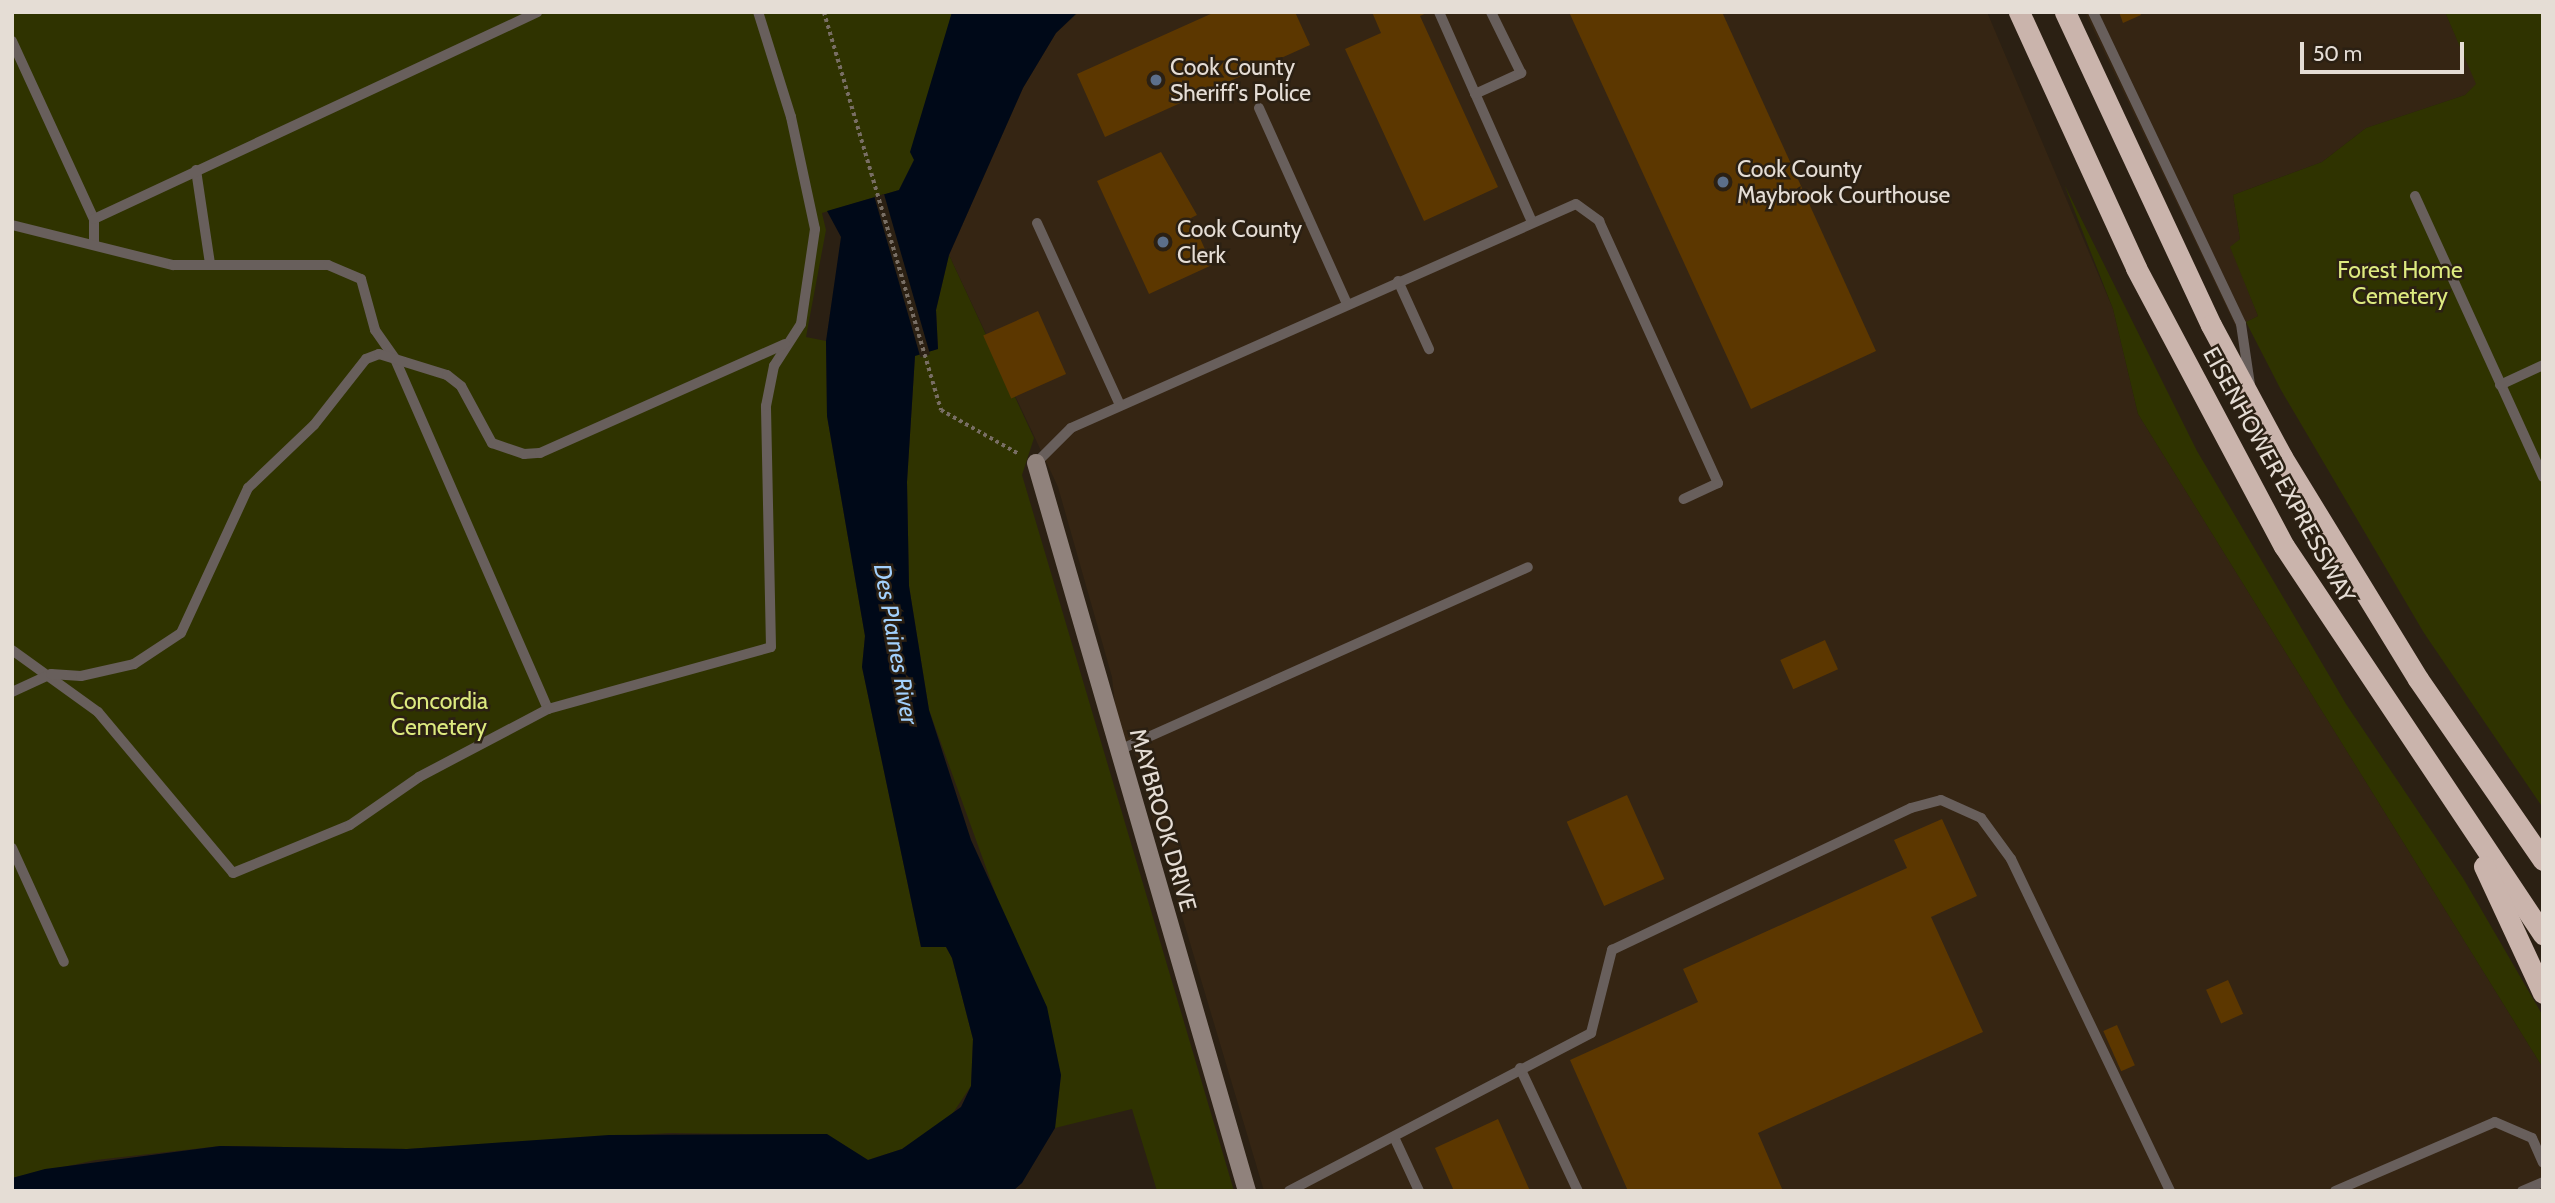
<!DOCTYPE html>
<style>
body{margin:0}
#map{position:relative;width:2555px;height:1203px;overflow:hidden;background:#2b2013;font-family:Cabin,sans-serif}
div>[style]{position:absolute}
.built>*{inset:0;background:#352513}
.green>*{inset:0;background:#2f3300}
.water>*{inset:0;background:#000918}
.pier>*{inset:0;background:#2b2013;transform-origin:0 0}
.building>*{inset:0;background:#5c3700;transform-origin:0 0}
.path>*{height:3.5px;margin-top:-1.75px;transform-origin:0;background:repeating-linear-gradient(90deg,#786e64 0 3.5px,transparent 0 7px)}
.lane>*{height:10px;margin:-5px;padding:0 5px;transform-origin:5px;border-radius:5px;background:#685f5c}
.secondary>*{height:18px;margin:-9px;padding:0 9px;transform-origin:9px;border-radius:9px;background:#90827c}
.highway>*{height:21px;margin:-10.5px;padding:0 10.5px;transform-origin:10.5px;border-radius:10.5px;background:#cab4ac}
.dots>*{width:19px;height:19px;translate:-50% -50%;box-sizing:border-box;border:4px solid #2b2013;border-radius:50%}
span{translate:-50% -50%;white-space:nowrap;text-align:center;line-height:1.15;-webkit-text-stroke:5px #2b2013;paint-order:stroke}
.poi-label{font-size:23px;color:#e5ddd5}
.left{translate:0 -50%;text-align:left}
.park-label{font-size:23px;color:#ddea7f}
.street-label{font-size:23px;color:#e5ddd5}
.water-label{font-size:24px;color:#a2d0fc;font-style:italic}
.frame{position:absolute;inset:0;border:14px solid #e5ddd5;pointer-events:none}
.scale{position:absolute;left:2300px;top:42px;width:164px;height:32px;box-sizing:border-box;border:4px solid #e5ddd5;border-top:0;padding-left:9px;font-size:21px;line-height:24px;white-space:nowrap;color:#e5ddd5;-webkit-text-stroke:5px #2b2013;paint-order:stroke}
</style>
<div id="map">
<div class="built">
<div style="clip-path:polygon(1079px 12px,1987px 12px,2113px 309px,2138px 414px,2543px 1068px,2543px 1191px,1264px 1191px,1145px 792px,1151px 776px,1118px 733px,1112px 677px,1058px 487px,949px 255px,1023px 88px,1056px 33px)"></div>
<div style="clip-path:polygon(2085px 12px,2445px 12px,2477px 84px,2465px 95px,2366px 128px,2322px 162px,2233px 195px,2240px 239px,2231px 247px,2258px 316px,2236px 327px)"></div>
</div>
<div class="green">
<div style="clip-path:polygon(12px 12px,952px 12px,914px 160px,899px 190px,822px 213px,826px 230px,806px 337px,826px 341px,827px 416px,865px 636px,862px 667px,921px 947px,946px 947px,952px 958px,973px 1039px,971px 1086px,949px 1119px,902px 1149px,868px 1160px,827px 1135px,670px 1133px,407px 1149px,220px 1146px,96px 1160px,12px 1178px)"></div>
<div style="clip-path:polygon(2445px 12px,2543px 12px,2543px 808px,2424px 633px,2281px 390px,2246px 322px,2258px 316px,2230px 247px,2240px 239px,2233px 195px,2322px 162px,2366px 128px,2465px 95px,2476px 84px)"></div>
<div style="clip-path:polygon(2064px 184px,2197px 451px,2346px 704px,2463px 878px,2543px 1016px,2543px 1068px,2138px 414px,2113px 309px)"></div>
<div style="clip-path:polygon(949px 255px,1034px 438px,1022px 475px,1234px 1191px,1157px 1191px,1132px 1109px,1055px 1128px,1061px 1075px,929px 710px,909px 586px,907px 482px,915px 355px,938px 349px,936px 310px)"></div>
</div>
<div class="water">
<div style="clip-path:polygon(952px 12px,1078px 12px,1056px 33px,1023px 88px,949px 255px,936px 310px,938px 349px,915px 356px,907px 482px,909px 586px,929px 710px,971px 840px,1047px 1007px,1061px 1075px,1055px 1128px,1022px 1183px,1013px 1191px,12px 1191px,12px 1178px,45px 1169px,220px 1146px,407px 1149px,609px 1135px,827px 1134px,868px 1160px,902px 1149px,961px 1107px,971px 1086px,973px 1039px,952px 958px,946px 947px,921px 947px,862px 667px,865px 636px,827px 416px,826px 341px,841px 237px,827px 211px,899px 190px,914px 160px,910px 152px)"></div>
</div>
<div class="pier">
<div style="left:884px;top:194px;width:167px;height:10px;rotate:74deg"></div>
</div>
<div class="building">
<div style="clip-path:polygon(1215px 12px,1295px 12px,1310px 45px,1219px 86px,1222px 92px,1199px 102px,1196px 96px,1105px 137px,1077px 74px)"></div>
<div style="clip-path:polygon(1372px 12px,1429px 12px,1420px 16px,1498px 187px,1424px 221px,1345px 49px,1381px 33px)"></div>
<div style="clip-path:polygon(1569px 12px,1722px 12px,1876px 351px,1751px 409px)"></div>
<div style="clip-path:polygon(2119px 12px,2140px 12px,2141px 15px,2123px 23px)"></div>
<div style="clip-path:polygon(1161px 152px,1197px 215px,1191px 218px,1212px 265px,1149px 294px,1097px 181px)"></div>
<div style="left:1038px;top:311px;width:69px;height:60px;rotate:66deg"></div>
<div style="left:1825px;top:640px;width:32px;height:49px;rotate:66deg"></div>
<div style="left:1627px;top:795px;width:92px;height:66px;rotate:66deg"></div>
<div style="clip-path:polygon(1942px 819px,1977px 896px,1931px 917px,1983px 1032px,1758px 1133px,1783px 1191px,1628px 1191px,1570px 1060px,1698px 1002px,1683px 969px,1907px 868px,1894px 840px)"></div>
<div style="left:2228px;top:980px;width:37px;height:24px;rotate:66deg"></div>
<div style="left:2117px;top:1025px;width:44px;height:15px;rotate:66deg"></div>
<div style="clip-path:polygon(1498px 1119px,1530px 1191px,1454px 1191px,1435px 1148px)"></div>
</div>
<div class="path">
<div style="left:824px;top:12px;width:415px;rotate:73.6deg"></div>
<div style="left:941px;top:410px;width:90px;rotate:29.4deg"></div>
</div>
<div class="lane">
<div style="left:1439px;top:12px;width:227px;rotate:66.1deg"></div>
<div style="left:2093px;top:12px;width:345px;rotate:64.6deg"></div>
<div style="left:2241px;top:324px;width:62px;rotate:81.6deg"></div>
<div style="left:12px;top:41px;width:196px;rotate:65.3deg"></div>
<div style="left:94px;top:219px;width:24px;rotate:90deg"></div>
<div style="left:1475px;top:94px;width:51px;rotate:-24.5deg"></div>
<div style="left:1521px;top:73px;width:68px;rotate:-116.2deg"></div>
<div style="left:1259px;top:108px;width:215px;rotate:65.8deg"></div>
<div style="left:196px;top:170px;width:95px;rotate:81.5deg"></div>
<div style="left:2415px;top:196px;width:309px;rotate:65.5deg"></div>
<div style="left:94px;top:219px;width:489px;rotate:-25deg"></div>
<div style="left:1037px;top:223px;width:200px;rotate:65.5deg"></div>
<div style="left:12px;top:225px;width:166px;rotate:14deg"></div>
<div style="left:173px;top:265px;width:155px"></div>
<div style="left:328px;top:265px;width:36px;rotate:23deg"></div>
<div style="left:361px;top:279px;width:53px;rotate:74.6deg"></div>
<div style="left:375px;top:330px;width:35px;rotate:55deg"></div>
<div style="left:395px;top:359px;width:382px;rotate:66.4deg"></div>
<div style="left:1398px;top:281px;width:75px;rotate:65.5deg"></div>
<div style="left:2500px;top:385px;width:47px;rotate:-24.9deg"></div>
<div style="left:1036px;top:463px;width:49px;rotate:-45deg"></div>
<div style="left:1071px;top:428px;width:552px;rotate:-23.92deg"></div>
<div style="left:1576px;top:204px;width:29px;rotate:36deg"></div>
<div style="left:1599px;top:221px;width:288px;rotate:65.6deg"></div>
<div style="left:1718px;top:483px;width:38px;rotate:155deg"></div>
<div style="left:12px;top:650px;width:106px;rotate:35.8deg"></div>
<div style="left:98px;top:712px;width:210px;rotate:50deg"></div>
<div style="left:233px;top:873px;width:126px;rotate:-22.3deg"></div>
<div style="left:350px;top:825px;width:84px;rotate:-34.8deg"></div>
<div style="left:419px;top:777px;width:146px;rotate:-27.8deg"></div>
<div style="left:548px;top:709px;width:231px;rotate:-15.5deg"></div>
<div style="left:771px;top:647px;width:241px;rotate:-91.2deg"></div>
<div style="left:766px;top:406px;width:41px;rotate:-78.7deg"></div>
<div style="left:774px;top:366px;width:50px;rotate:-57.3deg"></div>
<div style="left:801px;top:324px;width:96px;rotate:-81.6deg"></div>
<div style="left:815px;top:229px;width:115px;rotate:-102.1deg"></div>
<div style="left:791px;top:117px;width:110px;rotate:-107.4deg"></div>
<div style="left:12px;top:692px;width:43px;rotate:-24.8deg"></div>
<div style="left:51px;top:674px;width:30px;rotate:4deg"></div>
<div style="left:81px;top:676px;width:54px;rotate:-12.8deg"></div>
<div style="left:134px;top:664px;width:56px;rotate:-33.4deg"></div>
<div style="left:181px;top:633px;width:160px;rotate:-65.2deg"></div>
<div style="left:248px;top:488px;width:91px;rotate:-43.7deg"></div>
<div style="left:314px;top:425px;width:84px;rotate:-51.8deg"></div>
<div style="left:366px;top:359px;width:14px;rotate:-21deg"></div>
<div style="left:379px;top:354px;width:71px;rotate:17.2deg"></div>
<div style="left:447px;top:375px;width:18px;rotate:38deg"></div>
<div style="left:461px;top:386px;width:65px;rotate:61.5deg"></div>
<div style="left:492px;top:443px;width:34px;rotate:19deg"></div>
<div style="left:524px;top:454px;width:16px;rotate:-4deg"></div>
<div style="left:540px;top:453px;width:268px;rotate:-24deg"></div>
<div style="left:1117px;top:751px;width:450px;rotate:-24.1deg"></div>
<div style="left:12px;top:848px;width:125px;rotate:65.5deg"></div>
<div style="left:1520px;top:1068px;width:136px;rotate:64.8deg"></div>
<div style="left:1394px;top:1137px;width:60px;rotate:65.2deg"></div>
<div style="left:1289px;top:1191px;width:341px;rotate:-27.6deg"></div>
<div style="left:1591px;top:1033px;width:86px;rotate:-75.8deg"></div>
<div style="left:1612px;top:950px;width:331px;rotate:-25.4deg"></div>
<div style="left:1911px;top:808px;width:31px;rotate:-15deg"></div>
<div style="left:1941px;top:800px;width:44px;rotate:24.2deg"></div>
<div style="left:1981px;top:818px;width:51px;rotate:53.8deg"></div>
<div style="left:2011px;top:859px;width:368px;rotate:64.4deg"></div>
<div style="left:2335px;top:1191px;width:174px;rotate:-23.3deg"></div>
<div style="left:2495px;top:1122px;width:40px;rotate:23.4deg"></div>
<div style="left:2532px;top:1138px;width:27px;rotate:66deg"></div>
<div style="left:2522px;top:1191px;width:23px;rotate:-23deg"></div>
</div>
<div class="secondary">
<div style="left:1036px;top:463px;width:758px;rotate:73.84deg"></div>
</div>
<div class="highway">
<div style="left:2019px;top:12px;width:281px;rotate:65.4deg"></div>
<div style="left:2136px;top:268px;width:315px;rotate:62deg"></div>
<div style="left:2284px;top:546px;width:467px;rotate:56.3deg"></div>
<div style="left:2065px;top:12px;width:345px;rotate:65deg"></div>
<div style="left:2211px;top:325px;width:150px;rotate:61.7deg"></div>
<div style="left:2282px;top:457px;width:260px;rotate:58.5deg"></div>
<div style="left:2418px;top:679px;width:220px;rotate:55.4deg"></div>
<div style="left:2484px;top:866px;width:140px;rotate:65.1deg"></div>
</div>
<div class="dots">
<div style="left:1156px;top:80px;background:#5c6f8a"></div>
<div style="left:1723px;top:182px;background:#5c6f8a"></div>
<div style="left:1163px;top:242px;background:#5c6f8a"></div>
</div>
<div class="poi-label">
<span class="left" style="left:1170px;top:80px">Cook County<br>Sheriff's Police</span>
<span class="left" style="left:1737px;top:182px">Cook County<br>Maybrook Courthouse</span>
<span class="left" style="left:1177px;top:242px">Cook County<br>Clerk</span>
</div>
<div class="park-label">
<span style="left:2400px;top:283px">Forest Home<br>Cemetery</span>
<span style="left:439px;top:714px">Concordia<br>Cemetery</span>
</div>
<div class="street-label">
<span style="left:2279px;top:475px;rotate:61deg">EISENHOWER EXPRESSWAY</span>
<span style="left:1163px;top:820px;rotate:74deg">MAYBROOK DRIVE</span>
</div>
<div class="water-label">
<span style="left:896px;top:644px;rotate:80deg">Des Plaines River</span>
</div>
<div class="frame"></div>
<div class="scale">50 m</div>
</div>
